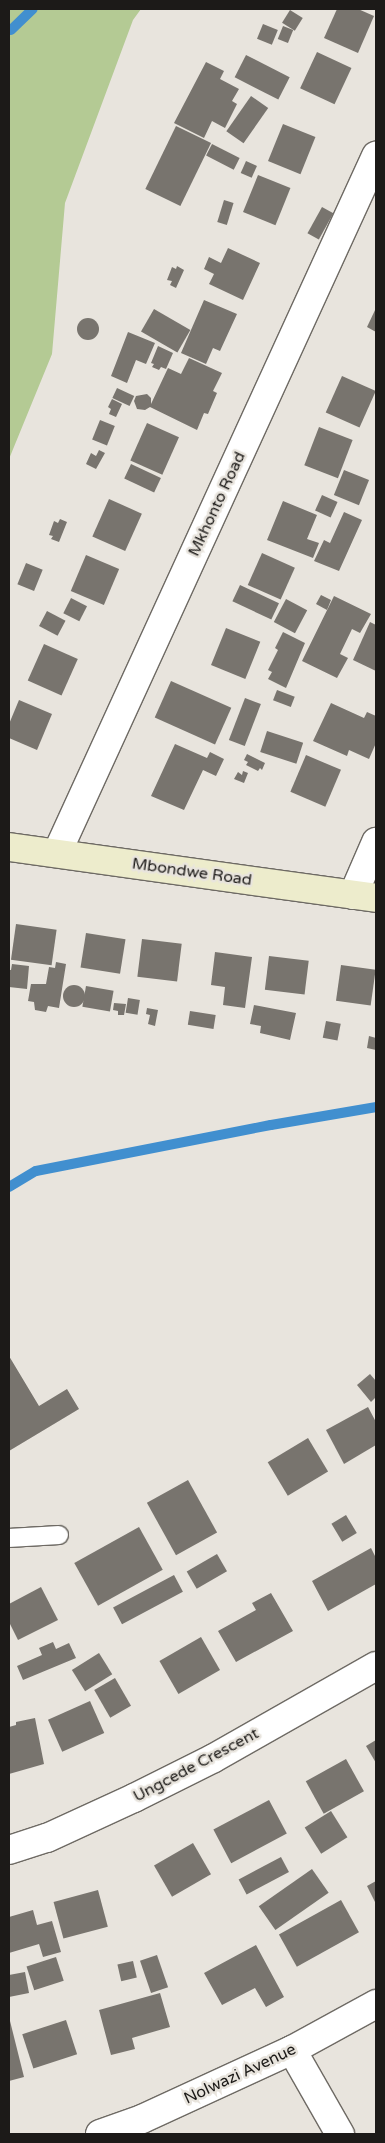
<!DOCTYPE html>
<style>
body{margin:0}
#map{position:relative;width:385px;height:2143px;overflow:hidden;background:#e8e4dd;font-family:"Varela Round",sans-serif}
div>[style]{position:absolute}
.green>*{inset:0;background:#b4ca94}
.stream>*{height:10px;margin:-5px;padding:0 5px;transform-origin:5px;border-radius:5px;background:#418fcf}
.building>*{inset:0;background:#78746e;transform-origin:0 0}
.round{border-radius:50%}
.roads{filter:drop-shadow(1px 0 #6e6a64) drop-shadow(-1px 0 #6e6a64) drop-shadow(0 1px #6e6a64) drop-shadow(0 -1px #6e6a64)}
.lane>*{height:18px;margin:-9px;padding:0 9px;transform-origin:9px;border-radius:9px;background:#fff}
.street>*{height:28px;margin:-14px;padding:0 14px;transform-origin:14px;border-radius:14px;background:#fff}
.secondary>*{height:28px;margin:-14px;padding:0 14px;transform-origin:14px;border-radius:14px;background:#edeccc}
span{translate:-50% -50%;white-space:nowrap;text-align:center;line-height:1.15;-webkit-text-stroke:5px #e8e4dd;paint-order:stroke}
.street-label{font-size:16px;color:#1c1a18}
.frame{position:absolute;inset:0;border:10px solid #1c1a18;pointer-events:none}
</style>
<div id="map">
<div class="green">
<div style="clip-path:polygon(9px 9px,141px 9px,133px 20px,65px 203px,52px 354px,9px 459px)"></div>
</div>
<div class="stream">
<div style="left:11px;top:30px;width:30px;rotate:-44deg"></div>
<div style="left:9px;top:1187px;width:31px;rotate:-31deg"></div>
<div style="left:36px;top:1171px;width:239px;rotate:-11.1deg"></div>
<div style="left:271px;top:1125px;width:107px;rotate:-9.7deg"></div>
</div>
<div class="building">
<div style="clip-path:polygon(337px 9px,358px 9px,374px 16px,358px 53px,324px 38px)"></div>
<div style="left:290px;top:10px;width:15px;height:15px;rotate:32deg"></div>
<div style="left:263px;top:24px;width:16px;height:16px;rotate:22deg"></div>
<div style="left:283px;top:26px;width:11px;height:14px;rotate:22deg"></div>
<div style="left:317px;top:52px;width:38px;height:40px;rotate:25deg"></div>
<div style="left:246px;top:55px;width:49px;height:25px;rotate:27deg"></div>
<div style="clip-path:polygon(206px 62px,224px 71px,220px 79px,239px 89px,232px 101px,237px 104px,225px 128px,212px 121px,204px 138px,174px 123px)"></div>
<div style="left:251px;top:96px;width:21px;height:43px;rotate:35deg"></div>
<div style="left:283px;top:124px;width:35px;height:40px;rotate:22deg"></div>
<div style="left:176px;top:126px;width:39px;height:70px;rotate:26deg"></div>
<div style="left:212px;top:144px;width:31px;height:13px;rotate:27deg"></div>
<div style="left:246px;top:161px;width:12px;height:13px;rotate:24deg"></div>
<div style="left:258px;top:175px;width:35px;height:40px;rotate:22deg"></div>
<div style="left:224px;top:200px;width:10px;height:23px;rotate:17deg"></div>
<div style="left:322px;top:207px;width:13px;height:30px;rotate:29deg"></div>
<div style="clip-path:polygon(228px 248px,260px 263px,243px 300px,209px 284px,214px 274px,204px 269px,209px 257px,221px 263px)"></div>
<div style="clip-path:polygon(177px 266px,184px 270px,176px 288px,170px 285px,172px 281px,167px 280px,172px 267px,176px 269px)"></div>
<div style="clip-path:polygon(204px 300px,237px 314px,220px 351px,213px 348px,206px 364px,181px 353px)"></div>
<div style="clip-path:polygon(376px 308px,376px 332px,367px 327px)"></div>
<div style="left:154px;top:309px;width:42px;height:26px;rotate:30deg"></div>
<div class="round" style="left:77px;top:318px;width:22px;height:22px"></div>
<div style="clip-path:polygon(128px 332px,155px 343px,146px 364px,136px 360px,127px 383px,111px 376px)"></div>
<div style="clip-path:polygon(158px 346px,173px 353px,166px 369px,161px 367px,159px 370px,152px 367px,154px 364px,151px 363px)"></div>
<div style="clip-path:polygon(189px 358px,222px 373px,213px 391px,217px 393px,208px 414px,204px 413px,197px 430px,150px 407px,145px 410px,137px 409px,134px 401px,136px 396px,147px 394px,151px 398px,151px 404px,168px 368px,181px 374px)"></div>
<div style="left:342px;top:376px;width:37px;height:40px;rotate:24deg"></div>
<div style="left:117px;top:388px;width:19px;height:11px;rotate:25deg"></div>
<div style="clip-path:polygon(112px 399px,122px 404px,116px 417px,109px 414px,111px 409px,108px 407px)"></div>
<div style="left:100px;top:420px;width:16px;height:21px;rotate:22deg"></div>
<div style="left:147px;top:423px;width:35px;height:41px;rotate:24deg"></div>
<div style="left:319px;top:427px;width:36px;height:41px;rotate:21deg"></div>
<div style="clip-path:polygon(99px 450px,105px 453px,96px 469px,86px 464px,91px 453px,96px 456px)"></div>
<div style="left:131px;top:464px;width:33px;height:16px;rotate:25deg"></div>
<div style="left:344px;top:470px;width:27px;height:27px;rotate:22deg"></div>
<div style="left:322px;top:495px;width:17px;height:17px;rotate:24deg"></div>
<div style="left:109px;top:499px;width:36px;height:41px;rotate:24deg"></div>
<div style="clip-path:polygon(283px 501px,317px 515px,307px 539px,319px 543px,313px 558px,267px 540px)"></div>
<div style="clip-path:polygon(344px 512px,362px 520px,339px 571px,314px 561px,324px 540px,330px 543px)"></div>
<div style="clip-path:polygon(60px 519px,67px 522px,59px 542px,51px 539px,53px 536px,49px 535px,54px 521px,58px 523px)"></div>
<div style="left:262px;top:553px;width:36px;height:35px;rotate:24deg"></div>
<div style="left:86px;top:555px;width:36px;height:39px;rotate:23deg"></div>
<div style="left:26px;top:563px;width:18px;height:23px;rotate:22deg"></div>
<div style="left:240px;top:585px;width:43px;height:18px;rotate:25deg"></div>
<div style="clip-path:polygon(321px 595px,331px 600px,327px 610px,316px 604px)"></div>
<div style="clip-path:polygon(334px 596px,371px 614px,360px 633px,352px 629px,340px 654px,348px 658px,337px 678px,302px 661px)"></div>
<div style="left:71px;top:598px;width:18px;height:17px;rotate:27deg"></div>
<div style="left:286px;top:599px;width:24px;height:26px;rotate:28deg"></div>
<div style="left:47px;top:611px;width:21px;height:17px;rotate:28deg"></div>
<div style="clip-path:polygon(370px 622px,376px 625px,376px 671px,353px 660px)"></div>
<div style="left:226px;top:628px;width:37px;height:40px;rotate:22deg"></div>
<div style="clip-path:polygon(283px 632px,305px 643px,286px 688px,268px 679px,272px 672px,268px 670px,278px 650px,275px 648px)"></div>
<div style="left:44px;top:644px;width:37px;height:40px;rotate:24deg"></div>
<div style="left:171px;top:681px;width:66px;height:40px;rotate:24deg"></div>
<div style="left:277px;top:690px;width:19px;height:11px;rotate:21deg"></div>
<div style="left:245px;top:698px;width:17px;height:45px;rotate:21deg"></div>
<div style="clip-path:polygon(19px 700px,52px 714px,37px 750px,9px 738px,9px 724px)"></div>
<div style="clip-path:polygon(331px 703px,364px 718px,367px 712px,376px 716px,376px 743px,369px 759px,349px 750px,347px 756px,313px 741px)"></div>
<div style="left:267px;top:731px;width:38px;height:22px;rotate:18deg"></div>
<div style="clip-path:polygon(175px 744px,207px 758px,210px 752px,224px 759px,216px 776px,203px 770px,184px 810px,151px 796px)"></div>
<div style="clip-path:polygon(247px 754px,265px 763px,262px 770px,260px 768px,258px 771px,246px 765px,248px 762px,244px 760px)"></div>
<div style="left:306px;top:755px;width:38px;height:40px;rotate:23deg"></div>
<div style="clip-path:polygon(243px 771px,248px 773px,244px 783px,234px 779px,238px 772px,242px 775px)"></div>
<div style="left:16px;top:924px;width:41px;height:36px;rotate:8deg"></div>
<div style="left:86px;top:933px;width:40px;height:35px;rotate:9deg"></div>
<div style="left:142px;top:939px;width:40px;height:38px;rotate:7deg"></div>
<div style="clip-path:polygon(215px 952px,252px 957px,245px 1008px,223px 1005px,225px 987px,211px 985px)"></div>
<div style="left:269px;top:956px;width:40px;height:34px;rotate:7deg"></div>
<div style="clip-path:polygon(56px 962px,66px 964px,59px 1008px,48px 1006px,46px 1012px,35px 1010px,34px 1002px,28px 1001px,31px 984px,46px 984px,49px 967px,55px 968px)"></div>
<div style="clip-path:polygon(12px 964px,29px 966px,27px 989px,9px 987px,9px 970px,11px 970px)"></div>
<div style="left:341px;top:965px;width:35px;height:36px;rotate:8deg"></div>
<div class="round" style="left:63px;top:985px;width:22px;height:22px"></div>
<div style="left:86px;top:986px;width:28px;height:21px;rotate:10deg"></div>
<div style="left:128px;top:998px;width:12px;height:15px;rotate:9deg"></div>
<div style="clip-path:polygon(114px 1003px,126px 1004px,124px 1015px,118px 1015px,118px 1011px,113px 1010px)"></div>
<div style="clip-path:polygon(254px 1005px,296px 1013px,290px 1040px,260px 1033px,261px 1026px,250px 1024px)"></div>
<div style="clip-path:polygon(147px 1008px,158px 1010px,155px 1026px,148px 1024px,150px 1015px,146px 1014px)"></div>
<div style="left:190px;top:1011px;width:26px;height:14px;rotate:9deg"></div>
<div style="left:326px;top:1021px;width:15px;height:17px;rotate:11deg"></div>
<div style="clip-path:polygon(369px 1036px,376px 1038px,376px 1050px,367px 1048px)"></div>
<div style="clip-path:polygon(9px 1356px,39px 1406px,67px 1389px,79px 1409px,9px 1451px)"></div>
<div style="clip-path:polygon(370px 1374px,376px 1381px,376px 1397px,371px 1402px,357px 1385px)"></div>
<div style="clip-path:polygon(368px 1407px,376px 1422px,376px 1445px,344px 1464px,326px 1430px)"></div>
<div style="left:308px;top:1438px;width:39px;height:47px;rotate:59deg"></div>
<div style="left:188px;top:1480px;width:60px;height:47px;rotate:61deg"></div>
<div style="left:346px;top:1515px;width:21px;height:17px;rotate:59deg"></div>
<div style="left:139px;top:1527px;width:49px;height:74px;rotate:61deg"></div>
<div style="clip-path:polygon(371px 1548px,376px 1558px,376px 1584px,328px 1611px,312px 1581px)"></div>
<div style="left:217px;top:1554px;width:20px;height:35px;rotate:60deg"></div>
<div style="left:174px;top:1575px;width:19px;height:69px;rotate:62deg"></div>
<div style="clip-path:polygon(41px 1587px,58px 1620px,18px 1640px,9px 1622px,9px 1604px)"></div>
<div style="clip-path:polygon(271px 1593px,293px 1631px,236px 1662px,218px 1631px,256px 1610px,252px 1603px)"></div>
<div style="left:201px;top:1637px;width:38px;height:48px;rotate:60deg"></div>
<div style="clip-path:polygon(53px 1642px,56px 1649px,69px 1643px,76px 1658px,23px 1680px,17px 1666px,42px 1655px,39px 1648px)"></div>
<div style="left:99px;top:1653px;width:25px;height:32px;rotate:58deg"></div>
<div style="left:115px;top:1678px;width:32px;height:24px;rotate:60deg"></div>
<div style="left:90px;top:1701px;width:35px;height:46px;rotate:66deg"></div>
<div style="clip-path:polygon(35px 1718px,44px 1764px,9px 1774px,9px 1727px,16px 1725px,16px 1722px)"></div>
<div style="clip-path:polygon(376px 1740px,376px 1763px,366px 1746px)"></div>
<div style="left:346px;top:1759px;width:37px;height:46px;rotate:61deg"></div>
<div style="left:269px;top:1800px;width:38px;height:63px;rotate:62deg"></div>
<div style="left:331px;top:1811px;width:31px;height:31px;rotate:58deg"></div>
<div style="left:193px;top:1843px;width:36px;height:45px;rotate:60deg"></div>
<div style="left:281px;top:1857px;width:17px;height:48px;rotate:62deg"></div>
<div style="left:312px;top:1869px;width:29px;height:65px;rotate:55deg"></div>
<div style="clip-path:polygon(376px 1881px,376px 1904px,367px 1886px)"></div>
<div style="left:98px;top:1890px;width:38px;height:46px;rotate:75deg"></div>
<div style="left:341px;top:1900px;width:37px;height:71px;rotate:61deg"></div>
<div style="clip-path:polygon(33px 1910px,37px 1925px,52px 1921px,61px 1952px,43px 1957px,39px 1944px,9px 1953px,9px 1917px)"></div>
<div style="clip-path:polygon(256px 1945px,284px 1997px,266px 2007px,255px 1988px,222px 2005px,204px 1973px)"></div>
<div style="left:157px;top:1955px;width:34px;height:18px;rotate:71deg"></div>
<div style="left:56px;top:1957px;width:25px;height:31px;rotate:72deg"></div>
<div style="left:133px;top:1961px;width:17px;height:16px;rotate:77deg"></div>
<div style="clip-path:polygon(25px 1972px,29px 1993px,9px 1997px,9px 1975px)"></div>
<div style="clip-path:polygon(160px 1993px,170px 2027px,132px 2038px,135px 2049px,111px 2055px,99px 2010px)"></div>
<div style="clip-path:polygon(9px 2017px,24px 2077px,9px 2081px)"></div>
<div style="left:66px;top:2020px;width:36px;height:46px;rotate:72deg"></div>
</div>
<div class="roads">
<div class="lane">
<div style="left:9px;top:1538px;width:50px;rotate:-3.4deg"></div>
</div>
<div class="street">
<div style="left:57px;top:853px;width:767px;rotate:-65.41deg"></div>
<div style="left:353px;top:895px;width:58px;rotate:-66.5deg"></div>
<div style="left:9px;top:1850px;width:40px;rotate:-18deg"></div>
<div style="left:47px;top:1838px;width:96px;rotate:-24.7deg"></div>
<div style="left:134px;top:1798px;width:89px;rotate:-26.6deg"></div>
<div style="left:214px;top:1758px;width:186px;rotate:-29.6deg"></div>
<div style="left:292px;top:2050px;width:97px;rotate:60.3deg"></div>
<div style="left:100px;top:2134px;width:45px;rotate:-19.7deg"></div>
<div style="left:142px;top:2119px;width:165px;rotate:-24.7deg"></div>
<div style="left:292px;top:2050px;width:96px;rotate:-28.7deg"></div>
</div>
<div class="secondary">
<div style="left:9px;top:847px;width:371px;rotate:7.9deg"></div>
</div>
</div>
<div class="street-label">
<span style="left:217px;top:504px;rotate:-65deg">Mkhonto Road</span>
<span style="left:192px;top:872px;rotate:8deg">Mbondwe Road</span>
<span style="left:196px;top:1765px;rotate:-28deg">Ungcede Crescent</span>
<span style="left:240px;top:2074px;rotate:-25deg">Nolwazi Avenue</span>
</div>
<div class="frame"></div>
</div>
